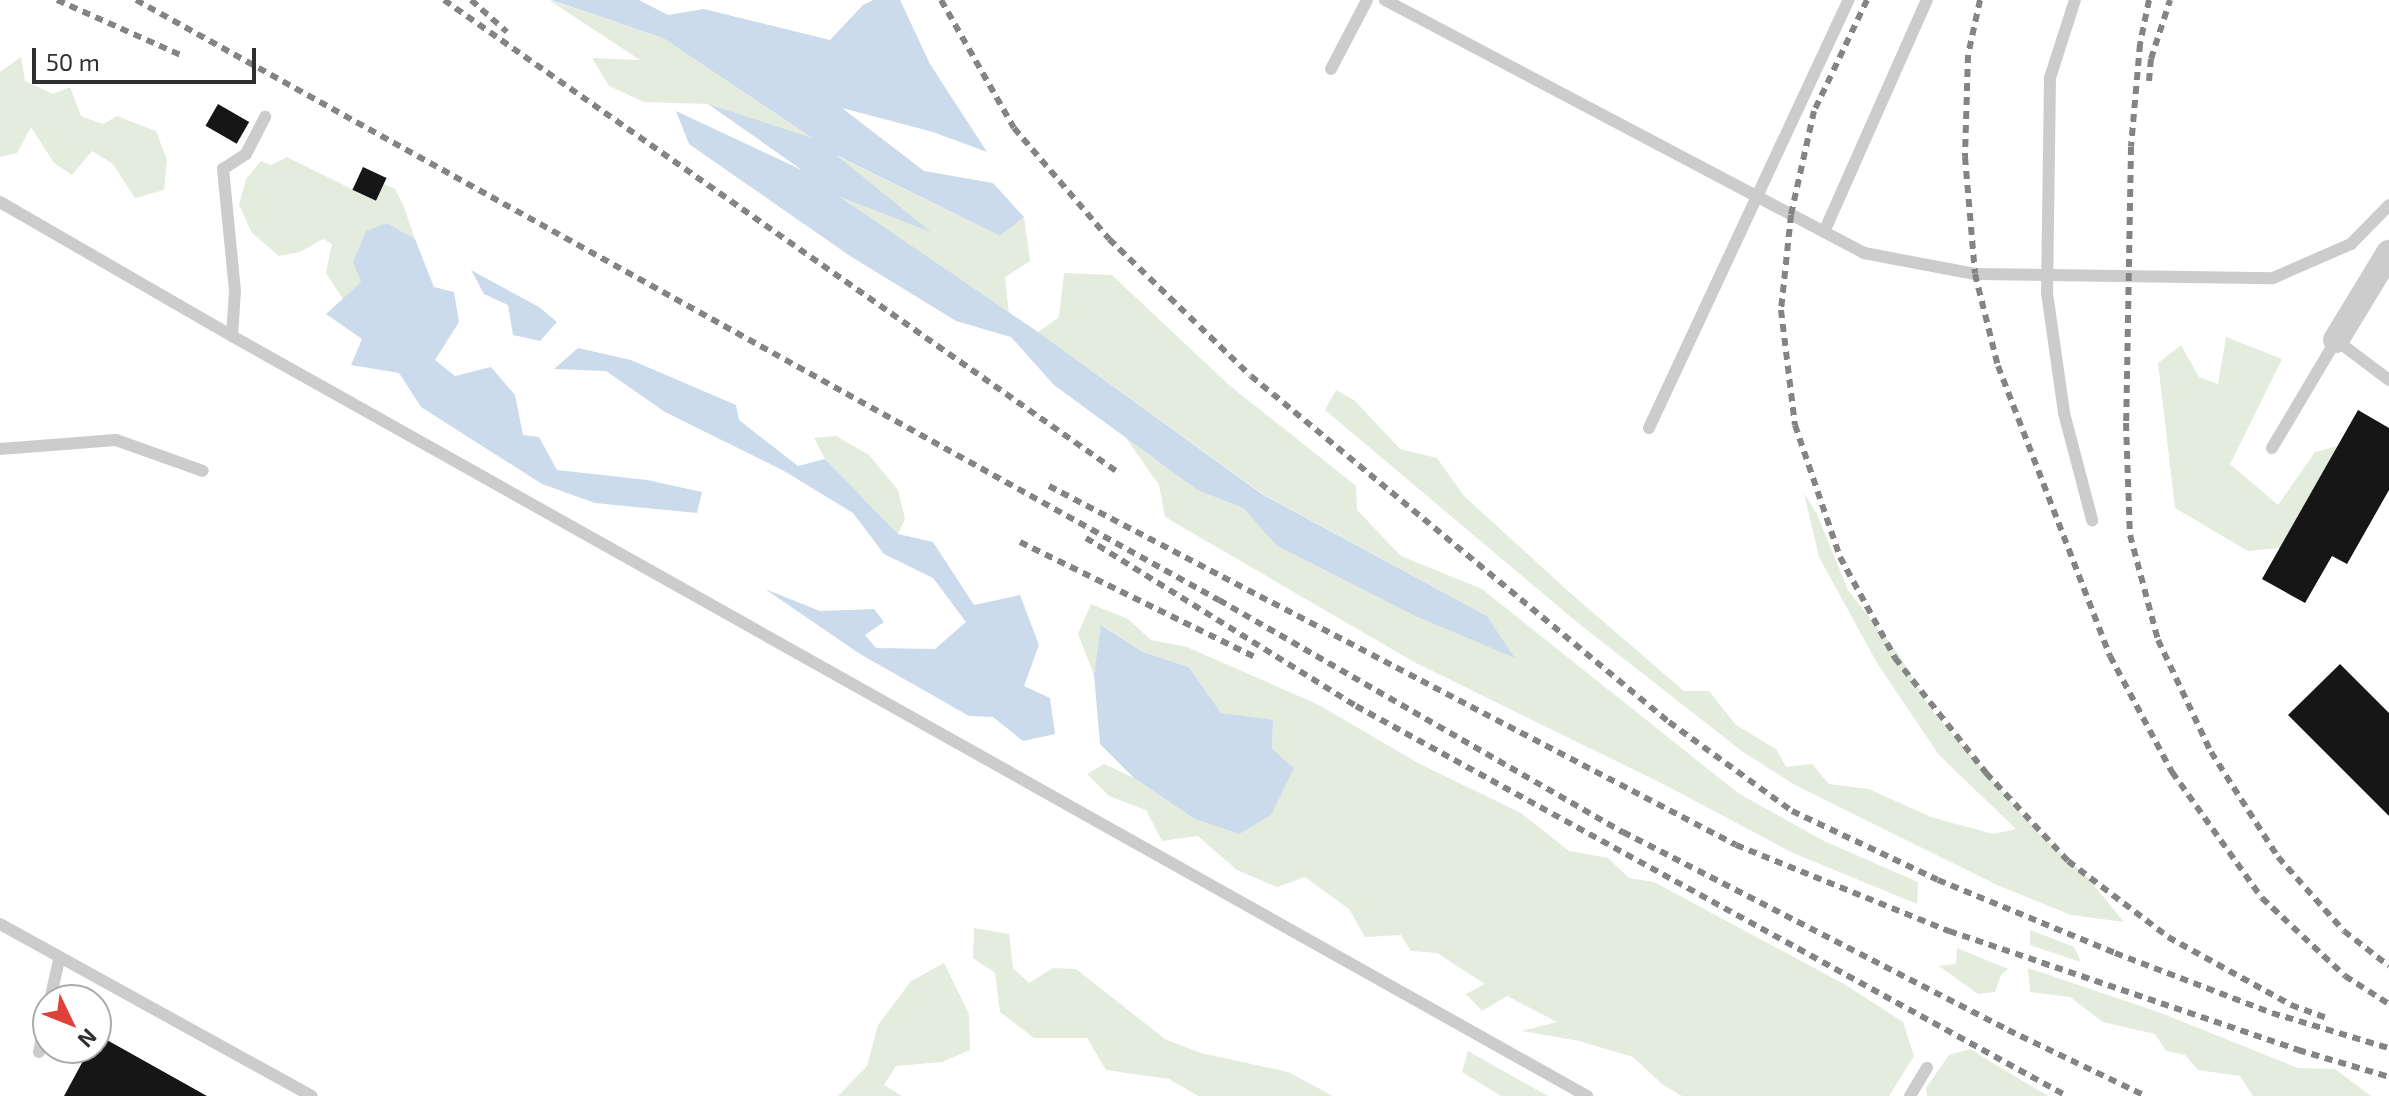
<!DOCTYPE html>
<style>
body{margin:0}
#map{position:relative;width:2389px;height:1096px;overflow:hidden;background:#fff;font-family:"Exo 2",sans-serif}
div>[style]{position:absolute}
.green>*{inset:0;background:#e4ecde}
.water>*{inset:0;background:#cbdbeb}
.building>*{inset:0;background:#161616;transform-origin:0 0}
.service>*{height:12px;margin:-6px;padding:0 6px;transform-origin:6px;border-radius:6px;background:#ccc}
.minor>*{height:26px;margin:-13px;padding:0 13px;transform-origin:13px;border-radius:13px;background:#ccc}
.rail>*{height:6px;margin-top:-3px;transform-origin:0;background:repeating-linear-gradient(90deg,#848484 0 8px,transparent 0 14px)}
span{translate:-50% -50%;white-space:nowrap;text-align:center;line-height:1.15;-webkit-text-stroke:8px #fff;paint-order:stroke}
.north{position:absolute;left:32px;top:984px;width:80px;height:80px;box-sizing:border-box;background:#fff;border:2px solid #acacac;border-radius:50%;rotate:133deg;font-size:22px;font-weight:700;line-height:32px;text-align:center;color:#2f2f2f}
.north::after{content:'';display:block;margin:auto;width:28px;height:36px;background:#df4039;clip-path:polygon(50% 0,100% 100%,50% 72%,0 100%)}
.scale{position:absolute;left:32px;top:48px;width:224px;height:36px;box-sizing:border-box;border:4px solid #2f2f2f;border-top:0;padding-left:10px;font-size:24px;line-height:28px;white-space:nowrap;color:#2f2f2f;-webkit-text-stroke:6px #fff;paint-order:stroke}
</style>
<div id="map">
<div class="green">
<div style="clip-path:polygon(549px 0,663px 38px,816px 141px,708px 104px,644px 102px,609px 86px,592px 58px,640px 60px)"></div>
<div style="clip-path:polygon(21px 57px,25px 81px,53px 94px,70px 87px,81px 116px,103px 124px,117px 116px,156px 131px,167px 160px,164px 190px,135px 198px,113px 164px,92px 151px,72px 175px,54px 163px,31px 127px,17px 153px,0 157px,0 72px)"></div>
<div style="clip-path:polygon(831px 153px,1000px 236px,1024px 217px,1030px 261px,1005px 277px,1009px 314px,833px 193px,928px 230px)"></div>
<div style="clip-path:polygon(287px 157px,376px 201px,384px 184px,395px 189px,404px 207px,415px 239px,387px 223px,361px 282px,343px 299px,326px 273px,332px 244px,323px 239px,300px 252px,279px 256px,252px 233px,239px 205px,246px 179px,261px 161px,271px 165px)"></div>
<div style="clip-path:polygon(1064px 273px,1112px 275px,1229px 385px,1356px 486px,1357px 510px,1401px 556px,1482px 589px,1738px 793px,1824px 841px,1918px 882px,1917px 904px,1793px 853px,1663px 784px,1414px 662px,1165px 517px,1159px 485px,1126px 438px,1197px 490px,1243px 508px,1277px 546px,1415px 616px,1514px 657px,1487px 616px,1263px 494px,1038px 332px,1059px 317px)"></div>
<div style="clip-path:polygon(2226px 337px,2282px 359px,2230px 464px,2278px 505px,2315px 452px,2338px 446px,2280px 548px,2248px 551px,2175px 508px,2158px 363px,2181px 345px,2199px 377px,2218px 384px)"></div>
<div style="clip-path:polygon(1336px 390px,1354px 400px,1400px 449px,1437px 458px,1463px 495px,1568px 591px,1684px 691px,1709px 691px,1736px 725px,1776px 749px,1786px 767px,1812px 764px,1829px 784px,1869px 789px,1931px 817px,1993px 834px,2016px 829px,1939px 755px,1877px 663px,1819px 557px,1804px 493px,1817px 514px,1848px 590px,1900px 656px,1930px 708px,2035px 829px,2088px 878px,2124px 922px,2071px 915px,1997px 885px,1795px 785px,1743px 752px,1578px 623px,1325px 410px)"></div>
<div style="clip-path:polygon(836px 436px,869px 455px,898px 490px,905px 519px,898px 534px,825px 459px,814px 438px)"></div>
<div style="clip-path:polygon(1091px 604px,1128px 619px,1151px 640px,1187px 647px,1319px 705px,1418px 763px,1521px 813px,1569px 851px,1608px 858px,1629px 878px,1654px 882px,1844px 984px,1903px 1022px,1914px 1056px,1889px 1096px,1682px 1096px,1662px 1084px,1633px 1057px,1579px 1041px,1522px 1031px,1557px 1022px,1507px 996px,1482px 1011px,1466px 994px,1485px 984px,1437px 953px,1411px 951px,1401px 935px,1365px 937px,1349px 909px,1305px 877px,1277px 887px,1237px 870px,1198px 836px,1162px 841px,1146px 810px,1109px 796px,1087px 774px,1104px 764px,1134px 778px,1193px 818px,1272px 749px,1273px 721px,1221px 713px,1189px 667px,1143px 652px,1102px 625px,1094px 675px,1078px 634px)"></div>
<div style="clip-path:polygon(974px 928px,1009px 934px,1013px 968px,1029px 983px,1053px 968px,1076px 969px,1165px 1039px,1201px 1053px,1288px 1072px,1333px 1096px,1198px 1096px,1169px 1079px,1106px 1070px,1087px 1038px,1034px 1038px,1000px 1012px,995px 973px,973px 958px)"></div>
<div style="clip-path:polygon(2030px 930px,2074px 947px,2081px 962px,2030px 945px)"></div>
<div style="clip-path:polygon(1957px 948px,2008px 969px,2001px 975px,1995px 992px,1978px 994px,1939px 966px,1956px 964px)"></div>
<div style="clip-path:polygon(944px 963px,969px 1014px,970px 1050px,942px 1062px,896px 1066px,884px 1085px,902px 1096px,838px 1096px,867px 1066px,878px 1025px,911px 981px)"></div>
<div style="clip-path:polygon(2028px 968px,2161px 1013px,2298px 1068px,2335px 1069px,2371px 1096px,2253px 1096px,2240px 1076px,2198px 1070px,2185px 1055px,2166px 1051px,2155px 1034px,2103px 1022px,2070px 997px,2030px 992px)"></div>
<div style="clip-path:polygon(1970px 1049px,2026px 1083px,2049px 1096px,1927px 1096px,1926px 1088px,1949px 1055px)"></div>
<div style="clip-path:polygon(1468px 1051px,1548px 1096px,1501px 1096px,1462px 1072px)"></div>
</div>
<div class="water">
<div style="clip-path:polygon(551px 0,639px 0,668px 15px,704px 9px,830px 40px,863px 5px,873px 0,900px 0,930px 64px,987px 152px,933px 132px,842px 108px,924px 171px,993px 183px,1024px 217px,1000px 236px,836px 155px,931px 232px,838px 196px,1038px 332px,1262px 494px,1487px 616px,1515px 658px,1415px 616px,1277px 546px,1243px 508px,1197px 490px,1054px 385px,1011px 337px,956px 321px,850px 256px,689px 144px,676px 111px,802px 170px,708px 104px,812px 138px,663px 38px)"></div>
<div style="clip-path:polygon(387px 223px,415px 239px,434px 287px,454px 292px,459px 322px,435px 360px,455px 376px,491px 367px,515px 395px,523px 435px,539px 437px,557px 470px,647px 480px,702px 492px,697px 513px,595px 503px,542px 484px,421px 407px,399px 373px,351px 365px,362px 339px,326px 314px,361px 282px,353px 262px,366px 231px)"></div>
<div style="clip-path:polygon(471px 270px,539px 307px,557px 322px,540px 341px,513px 335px,508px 305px,484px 294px)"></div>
<div style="clip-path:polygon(578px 348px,631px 360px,736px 405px,739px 420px,798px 466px,825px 459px,898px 534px,933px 542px,974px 605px,1020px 595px,1039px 645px,1024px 686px,1050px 698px,1055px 734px,1023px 741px,993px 717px,969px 716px,860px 654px,765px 589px,820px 611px,874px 609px,884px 622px,865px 635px,876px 648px,935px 649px,966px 622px,933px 578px,884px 554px,853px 513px,784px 471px,665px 412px,606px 371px,554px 369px)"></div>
<div style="clip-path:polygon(1101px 625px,1143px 652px,1189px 667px,1221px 713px,1273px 720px,1272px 749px,1294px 768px,1271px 815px,1239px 834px,1193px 818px,1134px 778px,1100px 744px,1094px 675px)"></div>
</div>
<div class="building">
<div style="left:218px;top:104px;width:36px;height:25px;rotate:30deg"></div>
<div style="left:363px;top:167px;width:26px;height:25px;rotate:25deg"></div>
<div style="clip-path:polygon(2358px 410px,2389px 428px,2389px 490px,2347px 564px,2332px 556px,2305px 603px,2262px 579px)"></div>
<div style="clip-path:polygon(2340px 664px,2389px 713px,2389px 816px,2288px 715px)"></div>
<div style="clip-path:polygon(98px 1035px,207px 1096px,64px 1096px,90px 1048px,96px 1048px)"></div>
</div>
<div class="service">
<div style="left:1385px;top:0;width:542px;rotate:27.84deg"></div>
<div style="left:1864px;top:253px;width:113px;rotate:10.7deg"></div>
<div style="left:1975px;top:274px;width:298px;rotate:0.8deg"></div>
<div style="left:2273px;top:278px;width:85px;rotate:-23.6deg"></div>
<div style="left:2351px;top:244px;width:54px;rotate:-45.7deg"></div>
<div style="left:2075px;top:0;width:82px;rotate:107.8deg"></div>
<div style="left:2050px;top:78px;width:215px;rotate:90.8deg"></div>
<div style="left:2047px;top:293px;width:121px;rotate:81.9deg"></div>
<div style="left:2064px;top:413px;width:111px;rotate:75.3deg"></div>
<div style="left:1331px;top:69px;width:78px;rotate:-62.4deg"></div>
<div style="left:0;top:202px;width:268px;rotate:30deg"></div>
<div style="left:232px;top:336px;width:1554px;rotate:29.29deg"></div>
<div style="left:1824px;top:232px;width:254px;rotate:-66.1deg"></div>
<div style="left:232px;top:336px;width:45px;rotate:-86.2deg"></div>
<div style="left:235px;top:291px;width:123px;rotate:-95.6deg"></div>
<div style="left:223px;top:169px;width:27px;rotate:-33deg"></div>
<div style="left:246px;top:154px;width:42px;rotate:-62.8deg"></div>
<div style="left:1649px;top:428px;width:472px;rotate:-65deg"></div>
<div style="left:2272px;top:448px;width:126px;rotate:-59.3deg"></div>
<div style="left:2336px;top:340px;width:66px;rotate:37deg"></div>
<div style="left:0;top:449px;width:116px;rotate:-4.4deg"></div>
<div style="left:116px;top:440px;width:92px;rotate:19.6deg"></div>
<div style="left:0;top:924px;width:356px;rotate:28.9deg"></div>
<div style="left:50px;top:1000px;width:41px;rotate:-77.3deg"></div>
<div style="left:39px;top:1052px;width:42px;rotate:-77.6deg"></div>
<div style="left:1910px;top:1096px;width:33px;rotate:-59deg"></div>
</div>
<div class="minor">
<div style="left:2336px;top:340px;width:102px;rotate:-58.7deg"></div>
</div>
<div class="rail">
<div style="left:57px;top:0;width:138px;rotate:24deg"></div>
<div style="left:136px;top:0;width:1238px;rotate:28.99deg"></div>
<div style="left:1219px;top:600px;width:466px;rotate:29.9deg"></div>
<div style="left:1623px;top:832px;width:433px;rotate:27.2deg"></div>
<div style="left:2008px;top:1030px;width:153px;rotate:25.6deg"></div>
<div style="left:444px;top:0;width:824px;rotate:35.02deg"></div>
<div style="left:471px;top:0;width:48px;rotate:41.6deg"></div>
<div style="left:941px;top:0;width:147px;rotate:60.3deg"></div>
<div style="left:1014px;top:128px;width:146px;rotate:49.4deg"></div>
<div style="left:1109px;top:239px;width:197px;rotate:44deg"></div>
<div style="left:1251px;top:376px;width:543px;rotate:39.62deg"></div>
<div style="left:1669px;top:722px;width:152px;rotate:35.9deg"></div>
<div style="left:1792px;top:811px;width:161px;rotate:25.3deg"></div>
<div style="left:1938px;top:880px;width:191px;rotate:22.4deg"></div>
<div style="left:2115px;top:953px;width:168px;rotate:20.9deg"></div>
<div style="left:2272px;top:1013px;width:122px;rotate:16.7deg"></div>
<div style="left:1867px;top:0;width:123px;rotate:115.5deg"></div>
<div style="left:1814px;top:111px;width:107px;rotate:102.5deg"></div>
<div style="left:1791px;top:215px;width:96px;rotate:96deg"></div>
<div style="left:1781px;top:310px;width:116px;rotate:83.1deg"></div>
<div style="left:1795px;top:425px;width:139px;rotate:71.2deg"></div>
<div style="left:1840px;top:557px;width:115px;rotate:61.4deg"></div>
<div style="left:1895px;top:658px;width:147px;rotate:51.6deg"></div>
<div style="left:1986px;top:773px;width:120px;rotate:47deg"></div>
<div style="left:2068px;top:861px;width:126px;rotate:37.2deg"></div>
<div style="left:2168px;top:937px;width:141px;rotate:28.9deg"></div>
<div style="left:2291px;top:1005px;width:37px;rotate:20deg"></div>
<div style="left:1980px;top:0;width:56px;rotate:102.3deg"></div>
<div style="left:1968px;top:55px;width:102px;rotate:91.7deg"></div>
<div style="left:1965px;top:157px;width:117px;rotate:85.1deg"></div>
<div style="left:1975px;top:274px;width:95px;rotate:76deg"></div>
<div style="left:1998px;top:366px;width:311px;rotate:68.9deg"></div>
<div style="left:2110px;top:656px;width:132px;rotate:61.9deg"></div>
<div style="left:2172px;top:772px;width:155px;rotate:54.5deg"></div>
<div style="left:2262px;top:898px;width:114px;rotate:43.2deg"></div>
<div style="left:2345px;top:976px;width:52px;rotate:32.5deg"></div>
<div style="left:2149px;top:0;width:45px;rotate:101.6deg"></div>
<div style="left:2140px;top:44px;width:103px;rotate:95deg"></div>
<div style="left:2131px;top:147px;width:276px;rotate:91deg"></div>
<div style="left:2126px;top:423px;width:112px;rotate:88deg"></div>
<div style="left:2130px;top:535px;width:109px;rotate:75.1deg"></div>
<div style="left:2158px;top:640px;width:124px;rotate:64.7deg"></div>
<div style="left:2211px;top:752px;width:125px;rotate:57.5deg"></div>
<div style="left:2278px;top:857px;width:99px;rotate:48.3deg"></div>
<div style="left:2344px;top:931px;width:57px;rotate:37.9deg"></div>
<div style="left:2149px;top:81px;width:22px;rotate:-85deg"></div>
<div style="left:2151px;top:59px;width:62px;rotate:-72.1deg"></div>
<div style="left:1049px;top:486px;width:775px;rotate:27.59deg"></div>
<div style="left:1736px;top:845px;width:230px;rotate:22deg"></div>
<div style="left:1949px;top:931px;width:369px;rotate:18.8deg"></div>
<div style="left:2298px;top:1050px;width:95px;rotate:16.5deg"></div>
<div style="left:1086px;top:538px;width:318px;rotate:31.9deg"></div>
<div style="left:1356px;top:706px;width:811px;rotate:28.75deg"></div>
<div style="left:1020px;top:542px;width:262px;rotate:26.1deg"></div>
</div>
<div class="north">N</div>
<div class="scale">50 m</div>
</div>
